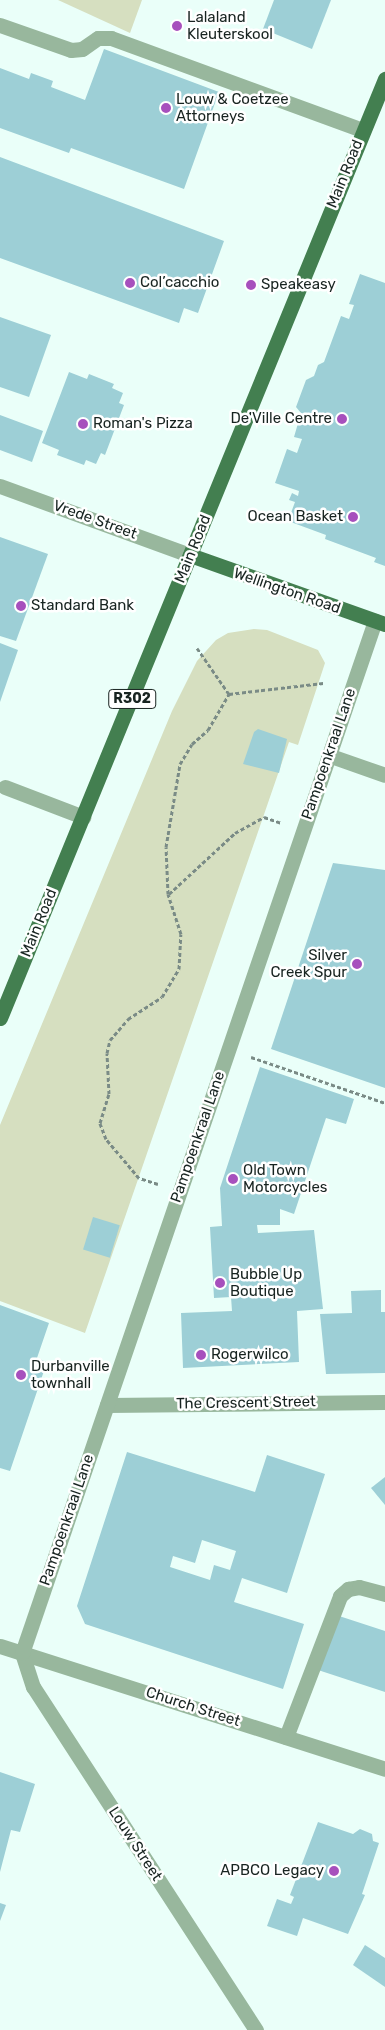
<!DOCTYPE html>
<meta charset="utf-8">
<style>
body{margin:0}
#map{position:relative;width:385px;height:2030px;overflow:hidden;background:#eafff9;font-family:Rubik,sans-serif}
div>[style]{position:absolute}
.green>*{inset:0;background:#d6dfc0}
.building>*{inset:0;background:#9dcfd6;transform-origin:0 0}
.path>*{height:3px;margin-top:-1.5px;transform-origin:0;background:repeating-linear-gradient(90deg,#7a8b86 0 4px,transparent 0 6.5px)}
.minor>*{height:15px;margin:-7.5px;padding:0 7.5px;transform-origin:7.5px;border-radius:7.5px;background:#98b79d}
.major>*{height:15px;margin:-7.5px;padding:0 7.5px;transform-origin:7.5px;border-radius:7.5px;background:#437f50}
.dots>*{width:14px;height:14px;translate:-50% -50%;box-sizing:border-box;border:2px solid #fff;border-radius:50%}
span{translate:-50% -50%;white-space:nowrap;text-align:center;line-height:1.15;-webkit-text-stroke:5px #fff;paint-order:stroke}
.shield-label span{padding:1px 4px;background:#fff;border:1px solid;border-radius:4px;-webkit-text-stroke-width:0}
.shield-label{font-size:14px;color:#182421;font-weight:700}
.poi-label{font-size:15px;color:#182421}
.left{translate:0 -50%;text-align:left}
.right{translate:-100% -50%;text-align:right}
.street-label{font-size:15px;color:#182421}
</style>
<div id="map">
<div class="green">
<div style="clip-path:polygon(58px 0,142px 0,130px 33px)"></div>
<div style="clip-path:polygon(254px 629px,267px 630px,318px 650px,325px 663px,298px 745px,289px 742px,85px 1333px,0 1301px,0 1125px,172px 711px,197px 661px,216px 640px,228px 633px)"></div>
</div>
<div class="building">
<div style="clip-path:polygon(274px 0,331px 0,312px 49px,263px 29px)"></div>
<div style="clip-path:polygon(104px 49px,219px 92px,184px 189px,71px 148px,69px 153px,0 128px,0 68px,29px 79px,31px 73px,53px 81px,51px 87px,85px 100px)"></div>
<div style="clip-path:polygon(0 157px,224px 241px,198px 313px,184px 308px,179px 323px,0 258px)"></div>
<div style="clip-path:polygon(360px 274px,385px 283px,385px 566px,374px 562px,376px 558px,325px 539px,326px 535px,288px 521px,295px 502px,289px 500px,292px 493px,298px 496px,299px 491px,275px 483px,287px 449px,297px 453px,302px 439px,294px 437px,301px 413px,296px 407px,306px 380px,314px 376px,318px 365px,324px 362px,341px 316px,349px 319px,354px 305px,349px 304px)"></div>
<div style="clip-path:polygon(0 317px,51px 335px,29px 397px,0 387px)"></div>
<div style="clip-path:polygon(69px 372px,87px 379px,89px 374px,114px 384px,112px 388px,123px 393px,119px 403px,124px 405px,105px 455px,101px 453px,96px 464px,86px 460px,84px 465px,57px 455px,59px 450px,42px 443px)"></div>
<div style="clip-path:polygon(0 415px,43px 431px,32px 462px,0 450px)"></div>
<div style="clip-path:polygon(0 537px,48px 554px,16px 641px,0 636px)"></div>
<div style="clip-path:polygon(0 643px,18px 650px,0 702px)"></div>
<div style="clip-path:polygon(258px 729px,287px 739px,279px 773px,243px 764px,254px 732px)"></div>
<div style="clip-path:polygon(333px 863px,385px 870px,385px 1088px,271px 1049px)"></div>
<div style="clip-path:polygon(260px 1067px,354px 1099px,346px 1124px,326px 1118px,294px 1214px,280px 1209px,280px 1225px,257px 1225px,258px 1233px,314px 1230px,323px 1309px,297px 1311px,299px 1362px,183px 1368px,181px 1313px,232px 1311px,231px 1297px,214px 1298px,210px 1227px,222px 1226px,220px 1188px)"></div>
<div style="left:93px;top:1217px;width:28px;height:34px;rotate:17deg"></div>
<div style="clip-path:polygon(381px 1290px,381px 1312px,385px 1312px,385px 1373px,326px 1374px,320px 1314px,352px 1313px,351px 1291px)"></div>
<div style="clip-path:polygon(0 1305px,49px 1323px,37px 1358px,47px 1362px,10px 1471px,0 1468px)"></div>
<div style="clip-path:polygon(evenodd,127px 1452px,255px 1492px,267px 1455px,325px 1474px,287px 1593px,242px 1578px,234px 1602px,304px 1624px,283px 1689px,85px 1624px,77px 1606px,127px 1452px,202px 1540px,236px 1551px,230px 1570px,214px 1565px,210px 1580px,170px 1567px,173px 1556px,195px 1563px,202px 1540px)"></div>
<div style="clip-path:polygon(385px 1477px,385px 1505px,371px 1488px)"></div>
<div style="clip-path:polygon(336px 1615px,385px 1631px,385px 1692px,318px 1670px)"></div>
<div style="clip-path:polygon(0 1772px,35px 1784px,20px 1832px,11px 1830px,0 1872px)"></div>
<div style="clip-path:polygon(318px 1822px,353px 1834px,360px 1829px,372px 1834px,373px 1841px,379px 1843px,362px 1894px,365px 1895px,348px 1934px,303px 1918px,297px 1936px,267px 1926px,277px 1899px,291px 1904px,294px 1897px,290px 1895px)"></div>
<div style="clip-path:polygon(0 1903px,6px 1905px,0 1921px)"></div>
<div style="clip-path:polygon(365px 1945px,385px 1958px,385px 1987px,353px 1965px)"></div>
</div>
<div class="path">
<div style="left:197px;top:648px;width:56px;rotate:55.2deg"></div>
<div style="left:169px;top:894px;width:90px;rotate:-42.7deg"></div>
<div style="left:235px;top:833px;width:33px;rotate:-29deg"></div>
<div style="left:264px;top:817px;width:18px;rotate:19deg"></div>
<div style="left:251px;top:1057px;width:142px;rotate:18.9deg"></div>
<div style="left:158px;top:1184px;width:20px;rotate:-162deg"></div>
<div style="left:139px;top:1178px;width:51px;rotate:-130.2deg"></div>
<div style="left:106px;top:1139px;width:17px;rotate:-111deg"></div>
<div style="left:100px;top:1123px;width:30px;rotate:-73deg"></div>
<div style="left:109px;top:1094px;width:41px;rotate:-92.8deg"></div>
<div style="left:107px;top:1053px;width:13px;rotate:-77deg"></div>
<div style="left:110px;top:1040px;width:28px;rotate:-49deg"></div>
<div style="left:128px;top:1019px;width:40px;rotate:-32.9deg"></div>
<div style="left:162px;top:997px;width:33px;rotate:-59deg"></div>
<div style="left:179px;top:969px;width:35px;rotate:-87deg"></div>
<div style="left:181px;top:934px;width:42px;rotate:-108deg"></div>
<div style="left:168px;top:894px;width:47px;rotate:-92.4deg"></div>
<div style="left:166px;top:847px;width:84px;rotate:-80.4deg"></div>
<div style="left:180px;top:764px;width:23px;rotate:-59deg"></div>
<div style="left:192px;top:744px;width:21px;rotate:-41deg"></div>
<div style="left:208px;top:730px;width:42px;rotate:-59.7deg"></div>
<div style="left:229px;top:694px;width:95px;rotate:-6.7deg"></div>
</div>
<div class="minor">
<div style="left:0;top:25px;width:75px;rotate:19.4deg"></div>
<div style="left:71px;top:50px;width:11px;rotate:-5deg"></div>
<div style="left:82px;top:49px;width:19px;rotate:-35deg"></div>
<div style="left:98px;top:38px;width:13px"></div>
<div style="left:111px;top:38px;width:268px;rotate:20.1deg"></div>
<div style="left:0;top:486px;width:202px;rotate:20deg"></div>
<div style="left:328px;top:755px;width:60px;rotate:19.3deg"></div>
<div style="left:5px;top:787px;width:84px;rotate:21deg"></div>
<div style="left:107px;top:1405px;width:278px;rotate:-0.6deg"></div>
<div style="left:0;top:1646px;width:404px;rotate:17.7deg"></div>
<div style="left:286px;top:1737px;width:151px;rotate:-69deg"></div>
<div style="left:340px;top:1596px;width:11px;rotate:-41deg"></div>
<div style="left:348px;top:1589px;width:11px;rotate:-10deg"></div>
<div style="left:359px;top:1587px;width:27px;rotate:15deg"></div>
<div style="left:256px;top:2030px;width:409px;rotate:-123deg"></div>
<div style="left:33px;top:1687px;width:36px;rotate:-108deg"></div>
<div style="left:22px;top:1653px;width:1091px;rotate:-71.12deg"></div>
</div>
<div class="major">
<div style="left:190px;top:555px;width:207px;rotate:19.5deg"></div>
<div style="left:0;top:1018px;width:1015px;rotate:-67.71deg"></div>
</div>
<div class="dots">
<div style="left:177px;top:26px;background:#a750bd"></div>
<div style="left:166px;top:108px;background:#a750bd"></div>
<div style="left:130px;top:283px;background:#a750bd"></div>
<div style="left:251px;top:285px;background:#a750bd"></div>
<div style="left:342px;top:419px;background:#a750bd"></div>
<div style="left:83px;top:424px;background:#a750bd"></div>
<div style="left:353px;top:517px;background:#a750bd"></div>
<div style="left:21px;top:606px;background:#a750bd"></div>
<div style="left:357px;top:964px;background:#a750bd"></div>
<div style="left:233px;top:1179px;background:#a750bd"></div>
<div style="left:220px;top:1283px;background:#a750bd"></div>
<div style="left:201px;top:1355px;background:#a750bd"></div>
<div style="left:21px;top:1375px;background:#a750bd"></div>
<div style="left:334px;top:1871px;background:#a750bd"></div>
</div>
<div class="shield-label">
<span style="left:132px;top:699px">R302</span>
</div>
<div class="poi-label">
<span class="left" style="left:187px;top:26px">Lalaland<br>Kleuterskool</span>
<span class="left" style="left:176px;top:108px">Louw &amp; Coetzee<br>Attorneys</span>
<span class="left" style="left:140px;top:283px">Col’cacchio</span>
<span class="left" style="left:261px;top:285px">Speakeasy</span>
<span class="right" style="left:332px;top:419px">De'Ville Centre</span>
<span class="left" style="left:93px;top:424px">Roman's Pizza</span>
<span class="right" style="left:343px;top:517px">Ocean Basket</span>
<span class="left" style="left:31px;top:606px">Standard Bank</span>
<span class="right" style="left:347px;top:964px">Silver<br>Creek Spur</span>
<span class="left" style="left:243px;top:1179px">Old Town<br>Motorcycles</span>
<span class="left" style="left:230px;top:1283px">Bubble Up<br>Boutique</span>
<span class="left" style="left:211px;top:1355px">Rogerwilco</span>
<span class="left" style="left:31px;top:1375px">Durbanville<br>townhall</span>
<span class="right" style="left:324px;top:1871px">APBCO Legacy</span>
</div>
<div class="street-label">
<span style="left:345px;top:174px;rotate:-68deg">Main Road</span>
<span style="left:95px;top:520px;rotate:20deg">Vrede Street</span>
<span style="left:193px;top:549px;rotate:-68deg">Main Road</span>
<span style="left:287px;top:591px;rotate:19deg">Wellington Road</span>
<span style="left:329px;top:754px;rotate:-71deg">Pampoenkraal Lane</span>
<span style="left:39px;top:923px;rotate:-68deg">Main Road</span>
<span style="left:198px;top:1137px;rotate:-71deg">Pampoenkraal Lane</span>
<span style="left:246px;top:1403px;rotate:-1deg">The Crescent Street</span>
<span style="left:67px;top:1520px;rotate:-71deg">Pampoenkraal Lane</span>
<span style="left:193px;top:1707px;rotate:18deg">Church Street</span>
<span style="left:135px;top:1844px;rotate:57deg">Louw Street</span>
</div>
</div>
